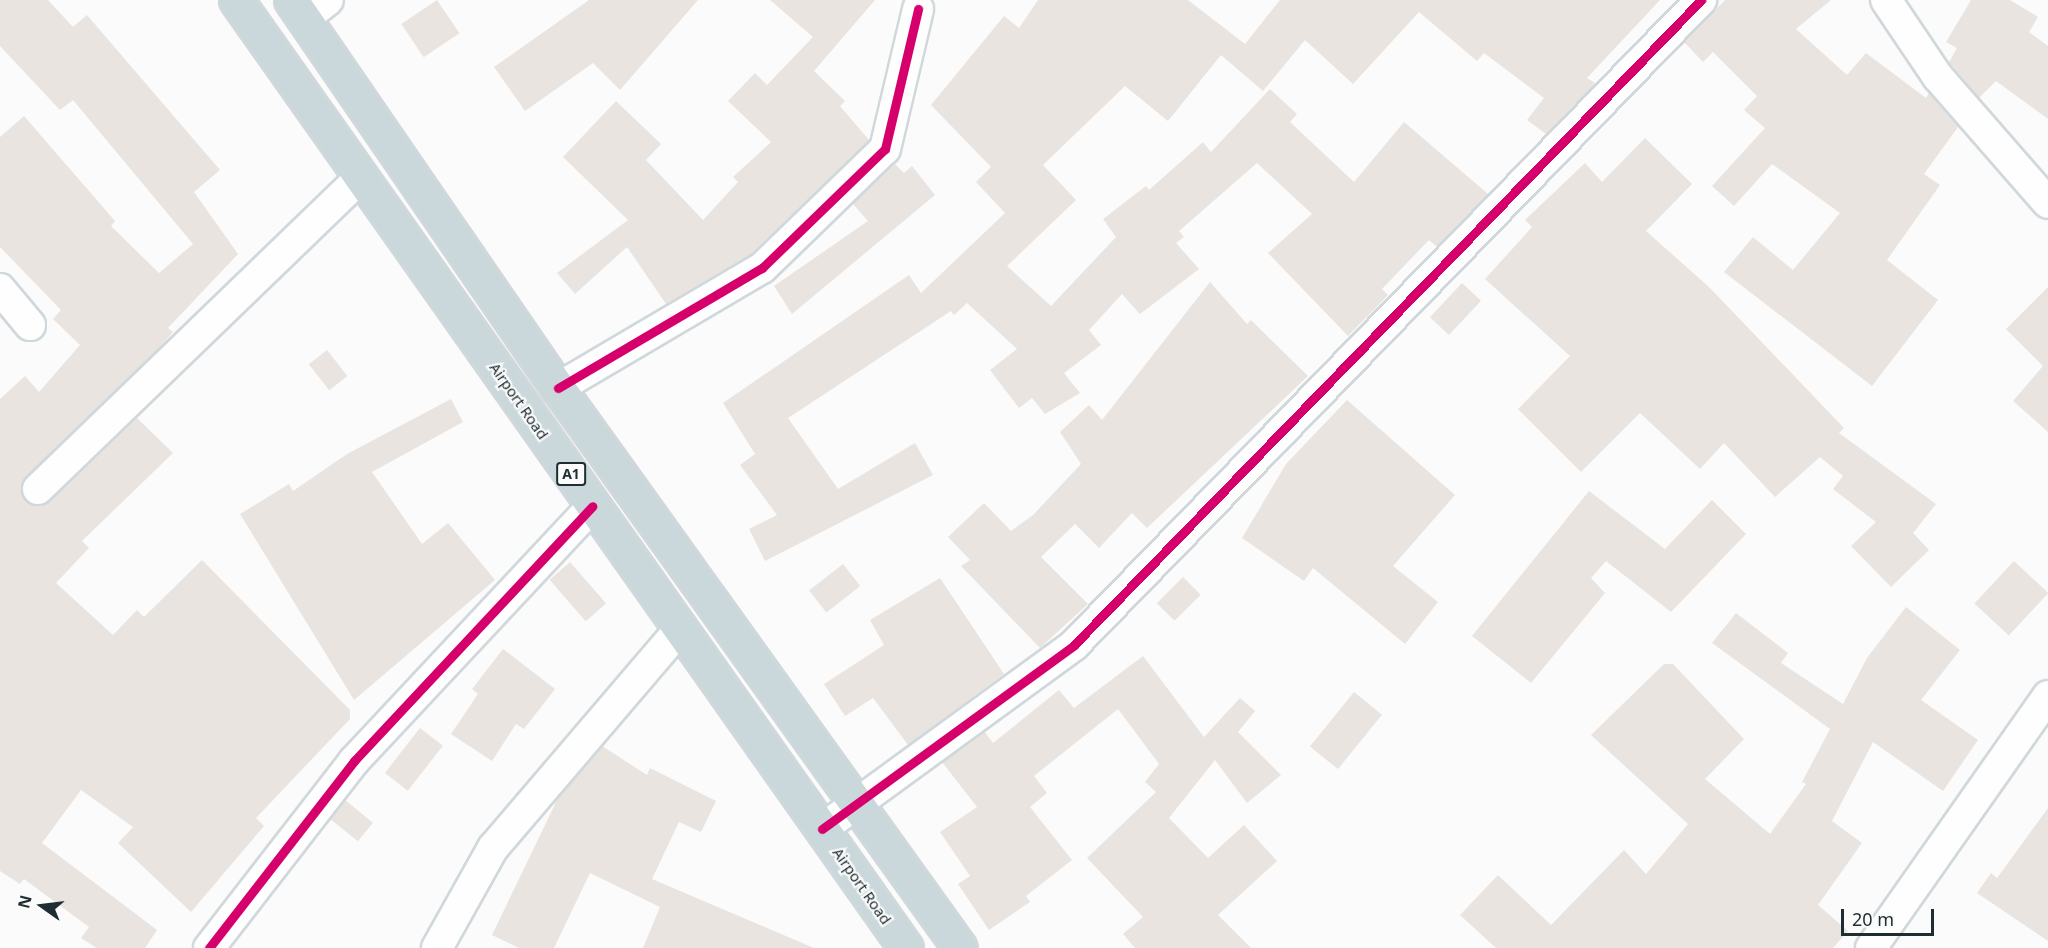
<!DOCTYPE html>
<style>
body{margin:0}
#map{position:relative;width:2048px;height:948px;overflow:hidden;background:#fbfbfb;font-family:"Noto Sans",sans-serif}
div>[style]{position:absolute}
.building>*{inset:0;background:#e9e4e0;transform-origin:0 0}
.roads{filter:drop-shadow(2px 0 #d0d8db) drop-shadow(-2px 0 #d0d8db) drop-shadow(0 2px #d0d8db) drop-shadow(0 -2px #d0d8db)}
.street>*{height:30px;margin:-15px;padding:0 15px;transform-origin:15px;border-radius:15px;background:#fefefe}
.highway>*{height:33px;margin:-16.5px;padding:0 16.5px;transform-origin:16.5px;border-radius:16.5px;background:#cbd8db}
.cycleway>*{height:9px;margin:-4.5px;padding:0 4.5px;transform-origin:4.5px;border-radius:4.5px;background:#d6006c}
span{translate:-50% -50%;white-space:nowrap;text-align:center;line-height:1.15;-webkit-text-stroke:4.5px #fbfbfb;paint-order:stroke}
.shield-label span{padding:2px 4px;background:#fbfbfb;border:2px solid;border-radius:4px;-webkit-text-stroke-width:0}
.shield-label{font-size:14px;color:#1d2d31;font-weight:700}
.street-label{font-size:15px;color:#1d2d31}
.north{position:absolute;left:12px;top:876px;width:60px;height:60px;-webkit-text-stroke:4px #fbfbfb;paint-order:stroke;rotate:284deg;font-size:16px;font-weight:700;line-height:24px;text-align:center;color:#1d2d31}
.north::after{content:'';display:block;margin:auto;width:21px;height:27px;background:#1d2d31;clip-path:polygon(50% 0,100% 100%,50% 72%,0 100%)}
.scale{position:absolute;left:1841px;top:909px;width:93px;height:27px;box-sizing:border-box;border:3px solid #1d2d31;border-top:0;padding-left:8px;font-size:18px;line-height:21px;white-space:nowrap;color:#1d2d31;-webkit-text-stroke:4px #fbfbfb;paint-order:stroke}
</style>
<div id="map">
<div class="building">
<div style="clip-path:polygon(0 0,48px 0,73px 27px,87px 15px,220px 170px,194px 192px,238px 254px,168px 328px,173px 332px,159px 348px,22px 484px,26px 501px,50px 502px,137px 418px,173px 453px,82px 541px,89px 548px,56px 583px,113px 635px,137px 610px,144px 617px,202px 560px,350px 710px,350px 719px,256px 818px,264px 826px,191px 912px,118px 843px,133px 827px,81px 790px,42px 843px,157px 930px,145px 948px,97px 948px,81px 938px,89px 927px,24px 879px,20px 884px,0 871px,0 399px,25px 376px,39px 392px,80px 345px,53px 319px,61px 310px,0 247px,0 137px,24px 116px,115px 221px,111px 226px,159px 273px,193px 244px,73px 100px,60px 110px,0 46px)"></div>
<div style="left:437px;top:0;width:40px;height:43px;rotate:56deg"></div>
<div style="clip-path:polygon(589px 0,698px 0,620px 90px,593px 63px,525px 111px,494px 67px)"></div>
<div style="clip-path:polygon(770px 0,875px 0,814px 71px,845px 101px,840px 106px,869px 140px,751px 254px,666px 304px,627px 247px,575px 294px,557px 273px,628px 220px,563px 157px,616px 101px,661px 144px,646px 160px,703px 220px,738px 182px,733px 177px,771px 142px,728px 101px,755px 73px,767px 85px,813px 37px)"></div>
<div style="clip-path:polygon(1038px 0,1188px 0,1245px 44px,1280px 0,1660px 0,1587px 78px,1595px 83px,1590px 89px,1546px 134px,1527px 120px,1544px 98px,1484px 53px,1477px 61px,1419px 12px,1353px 84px,1305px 40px,1263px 91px,1221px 55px,1168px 121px,1125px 86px,1043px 165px,1076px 200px,1007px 266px,1051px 306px,1116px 237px,1103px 219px,1146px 186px,1149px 190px,1203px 142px,1211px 152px,1270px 89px,1297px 114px,1290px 122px,1354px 182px,1404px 122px,1488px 194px,1437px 247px,1429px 240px,1382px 289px,1388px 295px,1348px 336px,1268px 253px,1312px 214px,1257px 163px,1179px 231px,1184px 237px,1176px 243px,1199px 269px,1140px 314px,1122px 294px,1089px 330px,1101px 345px,1064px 373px,1080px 393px,1045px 414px,1032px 398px,1019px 408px,990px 370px,1017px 349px,967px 303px,954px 315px,951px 311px,788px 418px,838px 489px,915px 443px,933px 475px,765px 561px,749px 529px,777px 515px,740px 465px,755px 454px,723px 403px,909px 275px,921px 293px,1005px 213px,976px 182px,991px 167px,931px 105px,1004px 16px,1019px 28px)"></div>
<div style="clip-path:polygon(1725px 0,1831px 0,1796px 29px,1847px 75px,1866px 53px,1926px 98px,1929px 93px,1958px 127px,1924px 174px,1940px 185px,1887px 260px,1938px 300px,1872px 386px,1724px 272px,1753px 237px,1793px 270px,1840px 213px,1772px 164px,1734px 206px,1712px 186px,1765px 128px,1744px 110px,1757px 96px,1713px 52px,1703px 62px,1684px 42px)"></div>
<div style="clip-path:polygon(1971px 0,2010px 0,2038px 17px,2029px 32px,2048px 46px,2048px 119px,1996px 81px,1979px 98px,1949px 62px,1957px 48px,1946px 42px)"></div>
<div style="clip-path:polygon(1645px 138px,1692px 184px,1646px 231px,1710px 288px,1844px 428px,1839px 433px,1936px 504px,1913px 533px,1929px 550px,1891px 587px,1851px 546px,1876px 522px,1833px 489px,1843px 476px,1820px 457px,1775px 497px,1724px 443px,1700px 469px,1640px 413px,1581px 472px,1518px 409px,1570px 356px,1485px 279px,1532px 227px,1525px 220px,1585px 163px,1602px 182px)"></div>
<div style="clip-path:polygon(895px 164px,904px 173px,912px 166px,935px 195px,792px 314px,774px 286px,868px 221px,853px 204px)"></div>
<div style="clip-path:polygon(1210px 282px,1247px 324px,1251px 320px,1308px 376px,1147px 528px,1132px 513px,1099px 548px,1075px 524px,1041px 557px,1088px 604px,1040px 648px,961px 566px,970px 560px,948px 537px,984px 503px,1011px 531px,1033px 515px,1081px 464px,1060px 432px,1089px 405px,1102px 420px)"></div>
<div style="left:1462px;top:283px;width:26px;height:47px;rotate:43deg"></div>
<div style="clip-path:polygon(2048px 287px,2048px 432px,2013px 401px,2043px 366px,2006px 329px)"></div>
<div style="left:327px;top:350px;width:33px;height:23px;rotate:52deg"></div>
<div style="clip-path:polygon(451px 399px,463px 422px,372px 472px,422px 544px,448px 523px,495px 580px,354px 700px,240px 514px,289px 484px,293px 491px,347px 454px)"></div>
<div style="clip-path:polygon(1347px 400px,1455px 495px,1393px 566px,1438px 602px,1405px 644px,1313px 568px,1304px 581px,1242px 538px,1286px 464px)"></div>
<div style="clip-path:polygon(1589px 491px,1665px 549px,1712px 500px,1746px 534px,1671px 612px,1606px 561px,1591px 578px,1605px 593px,1531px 683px,1472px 636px)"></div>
<div style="left:2014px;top:561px;width:47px;height:58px;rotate:43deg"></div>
<div style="left:570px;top:562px;width:55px;height:27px;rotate:49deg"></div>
<div style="left:843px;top:564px;width:28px;height:43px;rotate:52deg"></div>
<div style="left:1183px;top:577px;width:25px;height:37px;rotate:45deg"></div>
<div style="clip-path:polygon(940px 578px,1004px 674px,908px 745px,873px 698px,845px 716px,824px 684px,884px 645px,870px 620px)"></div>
<div style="clip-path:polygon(1906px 607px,1960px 650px,1921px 700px,1978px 740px,1943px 791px,1873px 742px,1832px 821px,1862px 843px,1818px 905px,1848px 931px,1833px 948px,1496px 948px,1460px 915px,1498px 875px,1551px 925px,1624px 850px,1646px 874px,1688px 824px,1591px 735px,1664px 664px,1673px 664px,1744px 739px,1705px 779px,1770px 834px,1806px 784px,1802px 782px,1830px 729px,1712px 643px,1736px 613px,1788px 653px,1781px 663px,1843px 704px,1867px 658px)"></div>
<div style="clip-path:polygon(503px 649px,555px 689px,524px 729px,516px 724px,492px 761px,451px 734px,478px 694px,472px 689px)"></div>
<div style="clip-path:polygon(1143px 656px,1204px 737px,1240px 698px,1255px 711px,1238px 732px,1281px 775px,1247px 803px,1215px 760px,1169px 818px,1208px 858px,1244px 825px,1277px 861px,1218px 915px,1251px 948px,1135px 948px,1123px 934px,1143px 917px,1087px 858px,1156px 792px,1145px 782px,1159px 764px,1118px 709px,1034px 776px,1047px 793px,1030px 807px,1072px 860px,1026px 896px,1030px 902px,989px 930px,958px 884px,970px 876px,940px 832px,977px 807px,942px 762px,985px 732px,993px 743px,1059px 690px,1074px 708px)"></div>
<div style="left:1354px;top:692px;width:36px;height:70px;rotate:39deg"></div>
<div style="left:420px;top:728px;width:29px;height:57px;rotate:38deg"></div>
<div style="clip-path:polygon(602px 746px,647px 775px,650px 768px,716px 801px,701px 832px,679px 822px,652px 879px,814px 948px,643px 948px,660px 907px,590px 873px,554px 948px,519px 948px,492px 935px,558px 798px)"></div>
<div style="left:345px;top:800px;width:36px;height:24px;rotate:39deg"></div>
<div style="clip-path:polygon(2048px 808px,2048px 941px,1977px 893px,1991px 873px,1997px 878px)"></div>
</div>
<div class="roads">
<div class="street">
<div style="left:1886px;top:0;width:93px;rotate:56deg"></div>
<div style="left:1938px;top:77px;width:167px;rotate:48.9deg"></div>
<div style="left:305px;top:18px;width:29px;rotate:-38deg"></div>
<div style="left:0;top:289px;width:47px;rotate:50.2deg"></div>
<div style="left:558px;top:388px;width:237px;rotate:-30.5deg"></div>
<div style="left:762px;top:268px;width:171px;rotate:-44.1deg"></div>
<div style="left:885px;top:149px;width:144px;rotate:-76.7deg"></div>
<div style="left:38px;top:489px;width:448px;rotate:-44deg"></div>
<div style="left:822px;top:829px;width:312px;rotate:-36.1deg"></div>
<div style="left:1074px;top:645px;width:900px;rotate:-45.81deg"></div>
<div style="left:209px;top:948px;width:237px;rotate:-52.2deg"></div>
<div style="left:354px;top:761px;width:349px;rotate:-46.9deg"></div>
<div style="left:437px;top:948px;width:115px;rotate:-60.8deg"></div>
<div style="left:493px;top:848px;width:288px;rotate:-49.5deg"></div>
<div style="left:1871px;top:948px;width:308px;rotate:-54.9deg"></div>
</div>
<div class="highway">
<div style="left:236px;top:0;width:1161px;rotate:54.75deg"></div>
<div style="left:291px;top:0;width:471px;rotate:55.5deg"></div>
<div style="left:558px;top:388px;width:689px;rotate:54.33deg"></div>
</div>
</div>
<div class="cycleway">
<div style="left:558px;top:388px;width:237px;rotate:-30.5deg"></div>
<div style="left:762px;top:268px;width:171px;rotate:-44.1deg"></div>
<div style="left:885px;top:149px;width:144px;rotate:-76.7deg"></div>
<div style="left:822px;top:829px;width:312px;rotate:-36.1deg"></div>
<div style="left:1074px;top:645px;width:900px;rotate:-45.81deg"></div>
<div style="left:209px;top:948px;width:237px;rotate:-52.2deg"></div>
<div style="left:354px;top:761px;width:349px;rotate:-46.9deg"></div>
</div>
<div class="shield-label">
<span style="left:571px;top:474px">A1</span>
</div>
<div class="street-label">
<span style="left:519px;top:401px;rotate:55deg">Airport Road</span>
<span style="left:862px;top:886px;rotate:55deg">Airport Road</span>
</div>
<div class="north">N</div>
<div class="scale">20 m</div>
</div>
